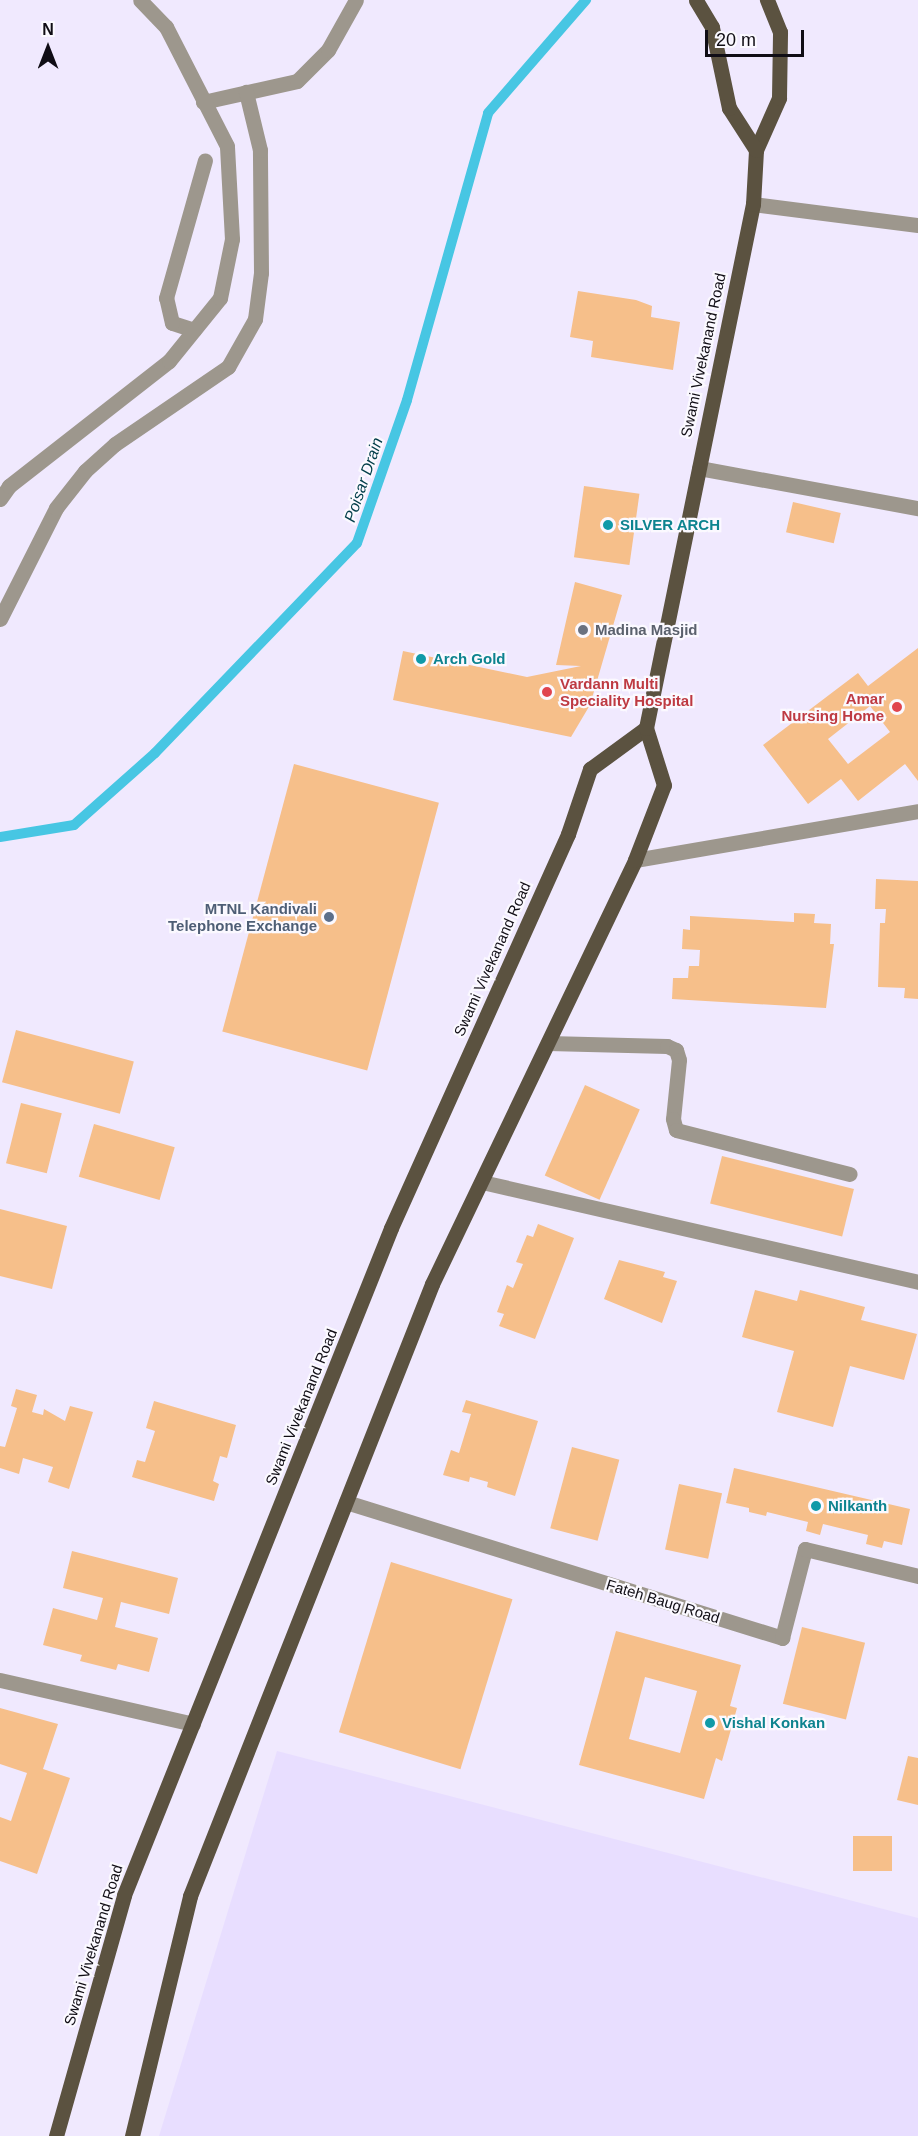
<!DOCTYPE html>
<style>
body{margin:0}
#map{position:relative;width:918px;height:2136px;overflow:hidden;background:#f0e9fe;font-family:Helvetica,sans-serif}
div>[style]{position:absolute}
.built>*{inset:0;background:#e8deff}
.stream>*{height:10px;margin:-5px;padding:0 5px;transform-origin:5px;border-radius:5px;background:#47c6e3}
.building>*{inset:0;background:#f6bf8a;transform-origin:0 0}
.minor>*{height:15px;margin:-7.5px;padding:0 7.5px;transform-origin:7.5px;border-radius:7.5px;background:#9d978d}
.major>*{height:15px;margin:-7.5px;padding:0 7.5px;transform-origin:7.5px;border-radius:7.5px;background:#5b5240}
.dots>*{width:16px;height:16px;translate:-50% -50%;box-sizing:border-box;border:3px solid #fbf9ff;border-radius:50%}
span{translate:-50% -50%;white-space:nowrap;text-align:center;line-height:1.15;-webkit-text-stroke:4.5px #fbf9ff;paint-order:stroke}
.street-label{font-size:15px;color:#100d15}
.culture-label{font-size:15px;color:#0d838f;font-weight:700}
.left{translate:0 -50%;text-align:left}
.worship-label{font-size:15px;color:#5b616d;font-weight:700}
.health-label{font-size:15px;color:#be3a42;font-weight:700}
.right{translate:-100% -50%;text-align:right}
.service-label{font-size:15px;color:#4e5e75;font-weight:700}
.water-label{font-size:16px;color:#013d49;font-style:italic}
.north{position:absolute;left:18px;top:18px;width:60px;height:60px;-webkit-text-stroke:4px #fbf9ff;paint-order:stroke;rotate:0deg;font-size:16px;font-weight:700;line-height:24px;text-align:center;color:#100d15}
.north::after{content:'';display:block;margin:auto;width:21px;height:27px;background:#100d15;clip-path:polygon(50% 0,100% 100%,50% 72%,0 100%)}
.scale{position:absolute;left:705px;top:30px;width:99px;height:27px;box-sizing:border-box;border:3px solid #100d15;border-top:0;padding-left:8px;font-size:18px;line-height:21px;white-space:nowrap;color:#100d15;-webkit-text-stroke:4px #fbf9ff;paint-order:stroke}
</style>
<div id="map">
<div class="built">
<div style="clip-path:polygon(277px 1751px,918px 1918px,918px 2136px,159px 2136px)"></div>
</div>
<div class="stream">
<div style="left:0;top:837px;width:75px;rotate:-9.2deg"></div>
<div style="left:74px;top:825px;width:108px;rotate:-41.6deg"></div>
<div style="left:155px;top:753px;width:291px;rotate:-46.1deg"></div>
<div style="left:357px;top:543px;width:151px;rotate:-70.7deg"></div>
<div style="left:407px;top:400px;width:298px;rotate:-74.2deg"></div>
<div style="left:488px;top:113px;width:150px;rotate:-49.1deg"></div>
</div>
<div class="building">
<div style="clip-path:polygon(578px 291px,636px 300px,652px 306px,651px 317px,680px 322px,673px 370px,591px 357px,593px 341px,570px 337px)"></div>
<div style="left:584px;top:486px;width:56px;height:72px;rotate:8deg"></div>
<div style="left:793px;top:502px;width:49px;height:31px;rotate:13deg"></div>
<div style="clip-path:polygon(575px 582px,622px 595px,590px 705px,571px 737px,393px 700px,403px 651px,527px 677px,581px 666px,556px 665px)"></div>
<div style="clip-path:polygon(evenodd,918px 648px,918px 781px,905px 764px,858px 801px,841px 779px,808px 804px,763px 745px,858px 673px,868px 686px,918px 648px,870px 706px,890px 732px,848px 764px,828px 739px,870px 706px)"></div>
<div style="left:294px;top:764px;width:150px;height:277px;rotate:15deg"></div>
<div style="clip-path:polygon(876px 879px,918px 881px,918px 999px,904px 998px,905px 988px,878px 987px,880px 923px,885px 923px,886px 909px,875px 909px)"></div>
<div style="clip-path:polygon(794px 913px,815px 914px,814px 923px,831px 924px,830px 944px,834px 944px,826px 1008px,672px 999px,673px 978px,688px 978px,689px 966px,699px 966px,700px 950px,682px 949px,683px 929px,690px 930px,690px 916px,794px 922px)"></div>
<div style="left:16px;top:1030px;width:122px;height:54px;rotate:15deg"></div>
<div style="left:585px;top:1085px;width:60px;height:99px;rotate:24deg"></div>
<div style="left:21px;top:1103px;width:42px;height:62px;rotate:14deg"></div>
<div style="left:94px;top:1124px;width:84px;height:55px;rotate:16deg"></div>
<div style="left:722px;top:1156px;width:136px;height:49px;rotate:14deg"></div>
<div style="clip-path:polygon(0 1209px,67px 1226px,52px 1289px,0 1276px)"></div>
<div style="clip-path:polygon(538px 1224px,574px 1238px,535px 1339px,499px 1326px,504px 1314px,497px 1312px,507px 1285px,513px 1288px,523px 1264px,516px 1262px,527px 1235px,533px 1237px)"></div>
<div style="clip-path:polygon(619px 1260px,665px 1272px,663px 1277px,677px 1281px,662px 1323px,604px 1299px)"></div>
<div style="clip-path:polygon(755px 1290px,797px 1301px,800px 1290px,865px 1307px,861px 1320px,917px 1334px,904px 1380px,850px 1366px,833px 1427px,777px 1412px,794px 1351px,742px 1337px)"></div>
<div style="clip-path:polygon(16px 1389px,37px 1395px,32px 1412px,43px 1415px,44px 1409px,65px 1421px,70px 1406px,93px 1412px,69px 1489px,48px 1482px,53px 1467px,23px 1458px,19px 1474px,0 1468px,0 1446px,5px 1447px,17px 1408px,11px 1406px)"></div>
<div style="clip-path:polygon(466px 1400px,538px 1421px,515px 1496px,487px 1487px,488px 1482px,470px 1477px,469px 1482px,443px 1475px,451px 1450px,459px 1453px,471px 1414px,462px 1412px)"></div>
<div style="clip-path:polygon(154px 1401px,236px 1425px,227px 1458px,220px 1456px,213px 1481px,219px 1484px,214px 1501px,132px 1477px,137px 1460px,145px 1462px,155px 1431px,146px 1428px)"></div>
<div style="left:572px;top:1447px;width:49px;height:84px;rotate:15deg"></div>
<div style="clip-path:polygon(734px 1468px,910px 1509px,902px 1545px,884px 1541px,882px 1548px,866px 1544px,868px 1535px,823px 1524px,820px 1535px,806px 1531px,808px 1522px,767px 1512px,766px 1516px,749px 1512px,749px 1508px,726px 1503px)"></div>
<div style="left:679px;top:1484px;width:44px;height:67px;rotate:12deg"></div>
<div style="clip-path:polygon(72px 1551px,178px 1578px,169px 1614px,121px 1602px,115px 1627px,158px 1638px,149px 1672px,118px 1664px,116px 1670px,80px 1661px,82px 1655px,43px 1645px,53px 1608px,97px 1620px,103px 1598px,63px 1588px)"></div>
<div style="left:391px;top:1562px;width:127px;height:178px;rotate:17deg"></div>
<div style="left:802px;top:1627px;width:65px;height:79px;rotate:14deg"></div>
<div style="clip-path:polygon(evenodd,616px 1631px,741px 1665px,730px 1706px,737px 1708px,722px 1761px,716px 1758px,704px 1799px,579px 1765px,616px 1631px,645px 1677px,697px 1691px,680px 1753px,629px 1739px,645px 1677px)"></div>
<div style="clip-path:polygon(0 1708px,58px 1724px,43px 1769px,70px 1778px,37px 1874px,0 1861px,0 1817px,11px 1821px,27px 1773px,0 1764px)"></div>
<div style="clip-path:polygon(908px 1756px,918px 1758px,918px 1805px,897px 1800px)"></div>
<div style="left:853px;top:1836px;width:39px;height:35px"></div>
</div>
<div class="minor">
<div style="left:203px;top:102px;width:96px;rotate:-12.6deg"></div>
<div style="left:297px;top:81px;width:44px;rotate:-45deg"></div>
<div style="left:328px;top:50px;width:57px;rotate:-60.8deg"></div>
<div style="left:753px;top:204px;width:166px;rotate:7.3deg"></div>
<div style="left:194px;top:330px;width:23px;rotate:-162deg"></div>
<div style="left:172px;top:323px;width:26px;rotate:-103deg"></div>
<div style="left:166px;top:298px;width:143px;rotate:-74.2deg"></div>
<div style="left:699px;top:468px;width:223px;rotate:10.4deg"></div>
<div style="left:0;top:499px;width:16px;rotate:-55deg"></div>
<div style="left:9px;top:486px;width:203px;rotate:-38deg"></div>
<div style="left:169px;top:361px;width:81px;rotate:-51deg"></div>
<div style="left:220px;top:298px;width:60px;rotate:-78.5deg"></div>
<div style="left:232px;top:239px;width:93px;rotate:-93.1deg"></div>
<div style="left:227px;top:146px;width:134px;rotate:-117.1deg"></div>
<div style="left:166px;top:27px;width:37px;rotate:-134deg"></div>
<div style="left:0;top:619px;width:124px;rotate:-63.2deg"></div>
<div style="left:56px;top:508px;width:47px;rotate:-51.9deg"></div>
<div style="left:85px;top:471px;width:40px;rotate:-42deg"></div>
<div style="left:115px;top:444px;width:137px;rotate:-34.3deg"></div>
<div style="left:228px;top:367px;width:55px;rotate:-60.6deg"></div>
<div style="left:255px;top:319px;width:46px;rotate:-82.6deg"></div>
<div style="left:261px;top:273px;width:123px;rotate:-90.5deg"></div>
<div style="left:260px;top:150px;width:60px;rotate:-103.6deg"></div>
<div style="left:635px;top:860px;width:287px;rotate:-9.8deg"></div>
<div style="left:548px;top:1043px;width:119px;rotate:1.4deg"></div>
<div style="left:667px;top:1046px;width:10px;rotate:24deg"></div>
<div style="left:676px;top:1050px;width:10px;rotate:73deg"></div>
<div style="left:679px;top:1060px;width:59px;rotate:95.8deg"></div>
<div style="left:673px;top:1119px;width:11px;rotate:75deg"></div>
<div style="left:676px;top:1130px;width:179px;rotate:14.2deg"></div>
<div style="left:482px;top:1182px;width:447px;rotate:12.9deg"></div>
<div style="left:346px;top:1502px;width:457px;rotate:17.3deg"></div>
<div style="left:782px;top:1638px;width:92px;rotate:-75.5deg"></div>
<div style="left:805px;top:1549px;width:116px;rotate:13.4deg"></div>
<div style="left:0;top:1680px;width:198px;rotate:12.8deg"></div>
</div>
<div class="major">
<div style="left:756px;top:150px;width:57px;rotate:-66.1deg"></div>
<div style="left:779px;top:98px;width:66px;rotate:-89.1deg"></div>
<div style="left:780px;top:32px;width:35px;rotate:-112deg"></div>
<div style="left:56px;top:2136px;width:250px;rotate:-74.2deg"></div>
<div style="left:124px;top:1895px;width:718px;rotate:-68.18deg"></div>
<div style="left:391px;top:1228px;width:432px;rotate:-65.8deg"></div>
<div style="left:568px;top:834px;width:69px;rotate:-71.3deg"></div>
<div style="left:590px;top:769px;width:69px;rotate:-36.2deg"></div>
<div style="left:132px;top:2136px;width:247px;rotate:-76.4deg"></div>
<div style="left:190px;top:1896px;width:658px;rotate:-68.42deg"></div>
<div style="left:432px;top:1284px;width:470px;rotate:-64.4deg"></div>
<div style="left:635px;top:860px;width:80px;rotate:-68.9deg"></div>
<div style="left:664px;top:785px;width:60px;rotate:-107.5deg"></div>
<div style="left:646px;top:728px;width:535px;rotate:-78.46deg"></div>
<div style="left:753px;top:204px;width:54px;rotate:-86.8deg"></div>
<div style="left:756px;top:150px;width:50px;rotate:-122.7deg"></div>
<div style="left:729px;top:108px;width:83px;rotate:-101.9deg"></div>
<div style="left:712px;top:27px;width:31px;rotate:-121deg"></div>
</div>
<div class="dots">
<div style="left:608px;top:525px;background:#0f9aa8"></div>
<div style="left:583px;top:630px;background:#6b7280"></div>
<div style="left:421px;top:659px;background:#0f9aa8"></div>
<div style="left:547px;top:692px;background:#e0444e"></div>
<div style="left:897px;top:707px;background:#e0444e"></div>
<div style="left:329px;top:917px;background:#5c6f8a"></div>
<div style="left:816px;top:1506px;background:#0f9aa8"></div>
<div style="left:710px;top:1723px;background:#0f9aa8"></div>
</div>
<div class="street-label">
<span style="left:703px;top:355px;rotate:-78deg">Swami Vivekanand Road</span>
<span style="left:492px;top:959px;rotate:-66deg">Swami Vivekanand Road</span>
<span style="left:301px;top:1407px;rotate:-68deg">Swami Vivekanand Road</span>
<span style="left:663px;top:1601px;rotate:17deg">Fateh Baug Road</span>
<span style="left:93px;top:1945px;rotate:-73deg">Swami Vivekanand Road</span>
</div>
<div class="culture-label">
<span class="left" style="left:620px;top:525px">SILVER ARCH</span>
<span class="left" style="left:433px;top:659px">Arch Gold</span>
<span class="left" style="left:828px;top:1506px">Nilkanth</span>
<span class="left" style="left:722px;top:1723px">Vishal Konkan</span>
</div>
<div class="worship-label">
<span class="left" style="left:595px;top:630px">Madina Masjid</span>
</div>
<div class="health-label">
<span class="left" style="left:560px;top:692px">Vardann Multi<br>Speciality Hospital</span>
<span class="right" style="left:884px;top:707px">Amar<br>Nursing Home</span>
</div>
<div class="service-label">
<span class="right" style="left:317px;top:917px">MTNL Kandivali<br>Telephone Exchange</span>
</div>
<div class="water-label">
<span style="left:364px;top:480px;rotate:-71deg">Poisar Drain</span>
</div>
<div class="north">N</div>
<div class="scale">20 m</div>
</div>
